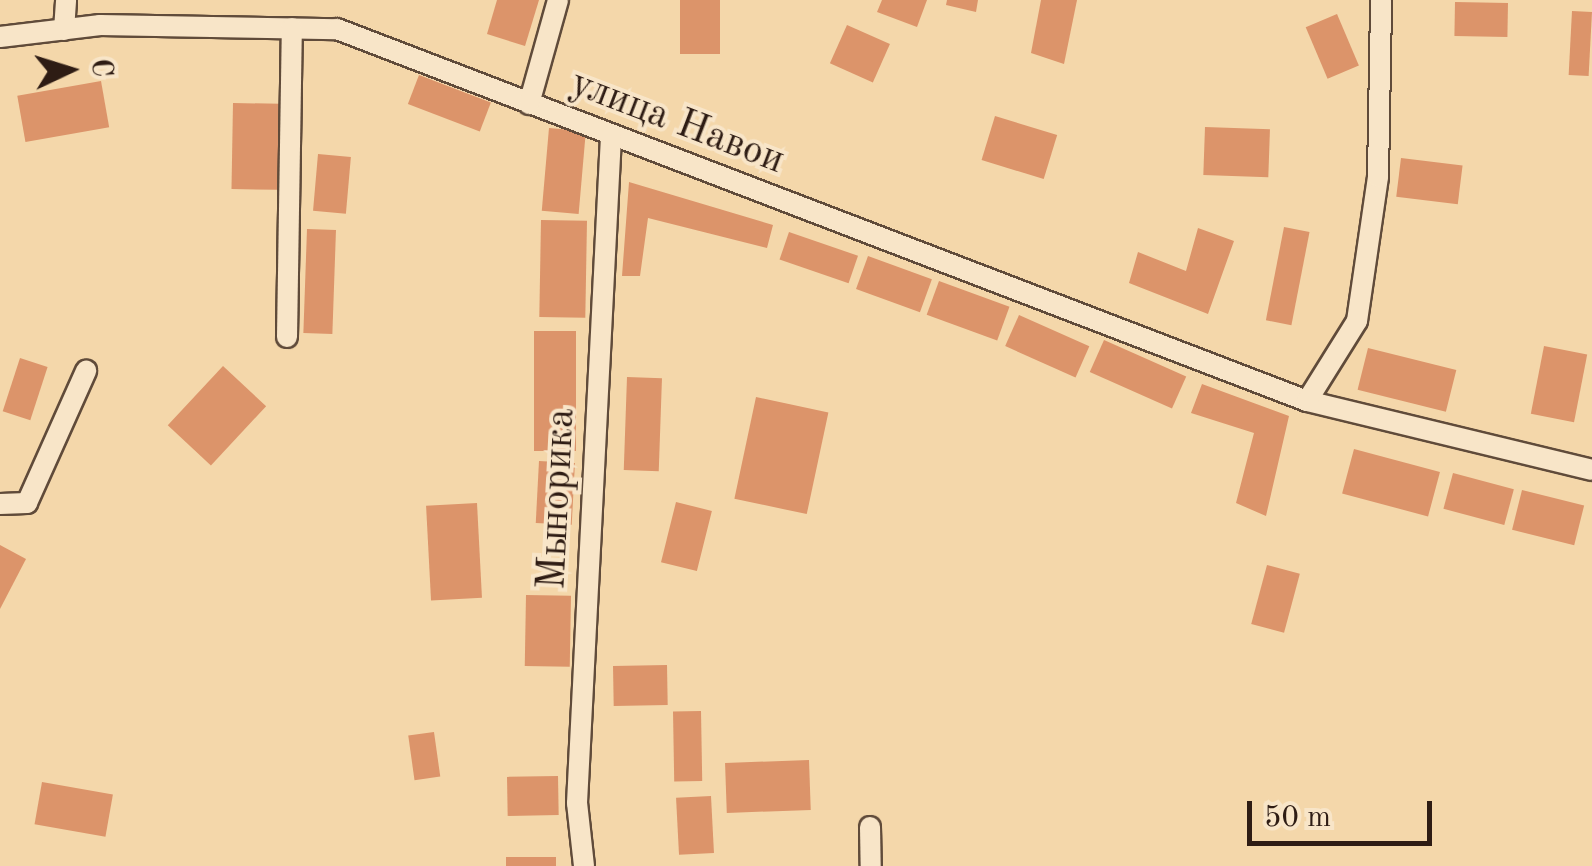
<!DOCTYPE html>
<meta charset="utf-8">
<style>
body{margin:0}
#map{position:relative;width:1592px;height:866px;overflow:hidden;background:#f4d7aa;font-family:"Old Standard TT",serif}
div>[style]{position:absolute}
.building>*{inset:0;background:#dc946a;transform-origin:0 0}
.roads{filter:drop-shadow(2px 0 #604b3a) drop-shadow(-2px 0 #604b3a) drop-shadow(0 2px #604b3a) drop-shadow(0 -2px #604b3a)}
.street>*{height:20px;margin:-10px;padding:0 10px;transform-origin:10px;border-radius:10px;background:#f8e5c8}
span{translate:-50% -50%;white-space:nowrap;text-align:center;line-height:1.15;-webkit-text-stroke:8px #f8e5c8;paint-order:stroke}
.street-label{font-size:40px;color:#2e1c14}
.north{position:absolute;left:20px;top:20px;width:100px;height:100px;-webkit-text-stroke:8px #f8e5c8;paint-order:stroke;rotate:86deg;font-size:28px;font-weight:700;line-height:40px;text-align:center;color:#2e1c14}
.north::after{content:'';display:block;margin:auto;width:35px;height:45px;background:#2e1c14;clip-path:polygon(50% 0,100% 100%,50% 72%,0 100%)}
.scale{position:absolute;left:1247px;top:801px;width:185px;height:45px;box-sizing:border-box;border:5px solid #2e1c14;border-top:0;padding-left:12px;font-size:30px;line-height:35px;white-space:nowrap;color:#2e1c14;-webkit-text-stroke:8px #f8e5c8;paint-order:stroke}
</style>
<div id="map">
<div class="building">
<div style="clip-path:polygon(497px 0,539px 0,525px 46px,487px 34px)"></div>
<div style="left:680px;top:0;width:40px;height:54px"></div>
<div style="clip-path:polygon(882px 0,927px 0,917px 27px,877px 12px)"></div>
<div style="clip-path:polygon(947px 0,978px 0,976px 12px,946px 5px)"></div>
<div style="clip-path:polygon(1041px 0,1077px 0,1064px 64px,1031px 53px)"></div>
<div style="left:1455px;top:2px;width:53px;height:34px;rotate:1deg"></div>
<div style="left:1572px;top:11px;width:20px;height:64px;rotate:3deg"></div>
<div style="left:1337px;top:14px;width:56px;height:34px;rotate:67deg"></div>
<div style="left:847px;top:25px;width:47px;height:42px;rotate:24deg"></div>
<div style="left:419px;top:75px;width:77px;height:31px;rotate:21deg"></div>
<div style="left:101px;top:81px;width:47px;height:85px;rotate:80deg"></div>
<div style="left:233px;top:103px;width:47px;height:86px;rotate:1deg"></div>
<div style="left:995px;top:116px;width:65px;height:46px;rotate:17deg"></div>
<div style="left:1205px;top:127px;width:65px;height:48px;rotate:2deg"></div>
<div style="left:549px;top:128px;width:37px;height:83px;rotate:5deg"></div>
<div style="left:318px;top:154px;width:33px;height:57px;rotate:5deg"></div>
<div style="left:1401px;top:158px;width:62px;height:39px;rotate:7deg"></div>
<div style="clip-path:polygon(629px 182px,773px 225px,767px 248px,648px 218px,640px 276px,622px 276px)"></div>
<div style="left:541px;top:220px;width:46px;height:97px;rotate:1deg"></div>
<div style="left:1284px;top:227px;width:26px;height:95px;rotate:11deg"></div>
<div style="clip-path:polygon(1198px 228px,1234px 241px,1208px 314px,1129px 283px,1138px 252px,1186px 271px)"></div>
<div style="left:307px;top:229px;width:29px;height:104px;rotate:2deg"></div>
<div style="left:789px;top:232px;width:73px;height:29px;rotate:19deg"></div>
<div style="left:868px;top:256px;width:68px;height:35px;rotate:20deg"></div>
<div style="left:939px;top:281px;width:75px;height:36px;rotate:20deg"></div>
<div style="left:1019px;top:315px;width:77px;height:34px;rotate:24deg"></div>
<div style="left:534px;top:331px;width:42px;height:120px"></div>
<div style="left:1104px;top:340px;width:90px;height:35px;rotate:24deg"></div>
<div style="left:1544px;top:346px;width:44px;height:69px;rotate:11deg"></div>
<div style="left:1368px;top:348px;width:91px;height:43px;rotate:14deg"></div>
<div style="left:20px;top:358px;width:29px;height:56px;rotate:18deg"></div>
<div style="left:223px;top:366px;width:59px;height:81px;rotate:43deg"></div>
<div style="left:627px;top:377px;width:35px;height:93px;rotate:2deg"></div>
<div style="clip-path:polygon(1202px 384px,1289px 416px,1266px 516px,1236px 503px,1254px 433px,1191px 413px)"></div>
<div style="left:756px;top:397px;width:74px;height:104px;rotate:12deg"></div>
<div style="left:1354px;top:449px;width:89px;height:46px;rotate:15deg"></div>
<div style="left:539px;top:461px;width:36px;height:62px;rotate:3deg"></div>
<div style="left:1453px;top:473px;width:63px;height:37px;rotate:15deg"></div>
<div style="left:1522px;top:490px;width:64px;height:41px;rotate:14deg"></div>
<div style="left:676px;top:502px;width:37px;height:62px;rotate:14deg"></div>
<div style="left:477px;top:503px;width:95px;height:51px;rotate:87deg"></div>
<div style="clip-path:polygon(0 545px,26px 559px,0 609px)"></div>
<div style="left:1267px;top:565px;width:34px;height:61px;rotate:15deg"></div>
<div style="left:526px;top:595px;width:45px;height:71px;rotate:1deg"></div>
<div style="left:667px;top:665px;width:40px;height:54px;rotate:89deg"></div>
<div style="left:701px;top:711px;width:70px;height:28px;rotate:89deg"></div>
<div style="left:434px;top:732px;width:45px;height:26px;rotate:82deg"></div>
<div style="left:809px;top:760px;width:50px;height:84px;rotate:88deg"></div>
<div style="left:558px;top:776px;width:39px;height:51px;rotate:89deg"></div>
<div style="left:42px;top:782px;width:72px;height:43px;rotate:10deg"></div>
<div style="left:711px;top:796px;width:57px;height:35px;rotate:87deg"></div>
<div style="left:506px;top:857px;width:50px;height:9px"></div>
</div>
<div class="roads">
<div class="street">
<div style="left:64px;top:30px;width:30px;rotate:-86deg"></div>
<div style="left:0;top:37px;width:101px;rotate:-6.8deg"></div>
<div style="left:100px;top:25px;width:237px;rotate:1deg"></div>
<div style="left:337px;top:29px;width:1039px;rotate:20.98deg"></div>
<div style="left:1307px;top:401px;width:293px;rotate:13.6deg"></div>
<div style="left:529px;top:104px;width:108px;rotate:-74.4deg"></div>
<div style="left:287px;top:337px;width:309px;rotate:-89.1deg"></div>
<div style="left:1307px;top:401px;width:94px;rotate:-58deg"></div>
<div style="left:1357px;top:321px;width:146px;rotate:-81.7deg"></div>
<div style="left:1378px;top:177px;width:177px;rotate:-89deg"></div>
<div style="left:0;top:504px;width:27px;rotate:-2deg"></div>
<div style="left:27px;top:503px;width:145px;rotate:-65.9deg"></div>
<div style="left:870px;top:827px;width:39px;rotate:89deg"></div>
<div style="left:584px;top:866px;width:63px;rotate:-96.3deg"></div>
<div style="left:577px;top:803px;width:668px;rotate:-87.08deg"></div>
</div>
</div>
<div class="street-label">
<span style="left:677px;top:123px;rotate:21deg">улица Навои</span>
<span style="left:558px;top:499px;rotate:-87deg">Мынорика</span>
</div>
<div class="north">С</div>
<div class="scale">50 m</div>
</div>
